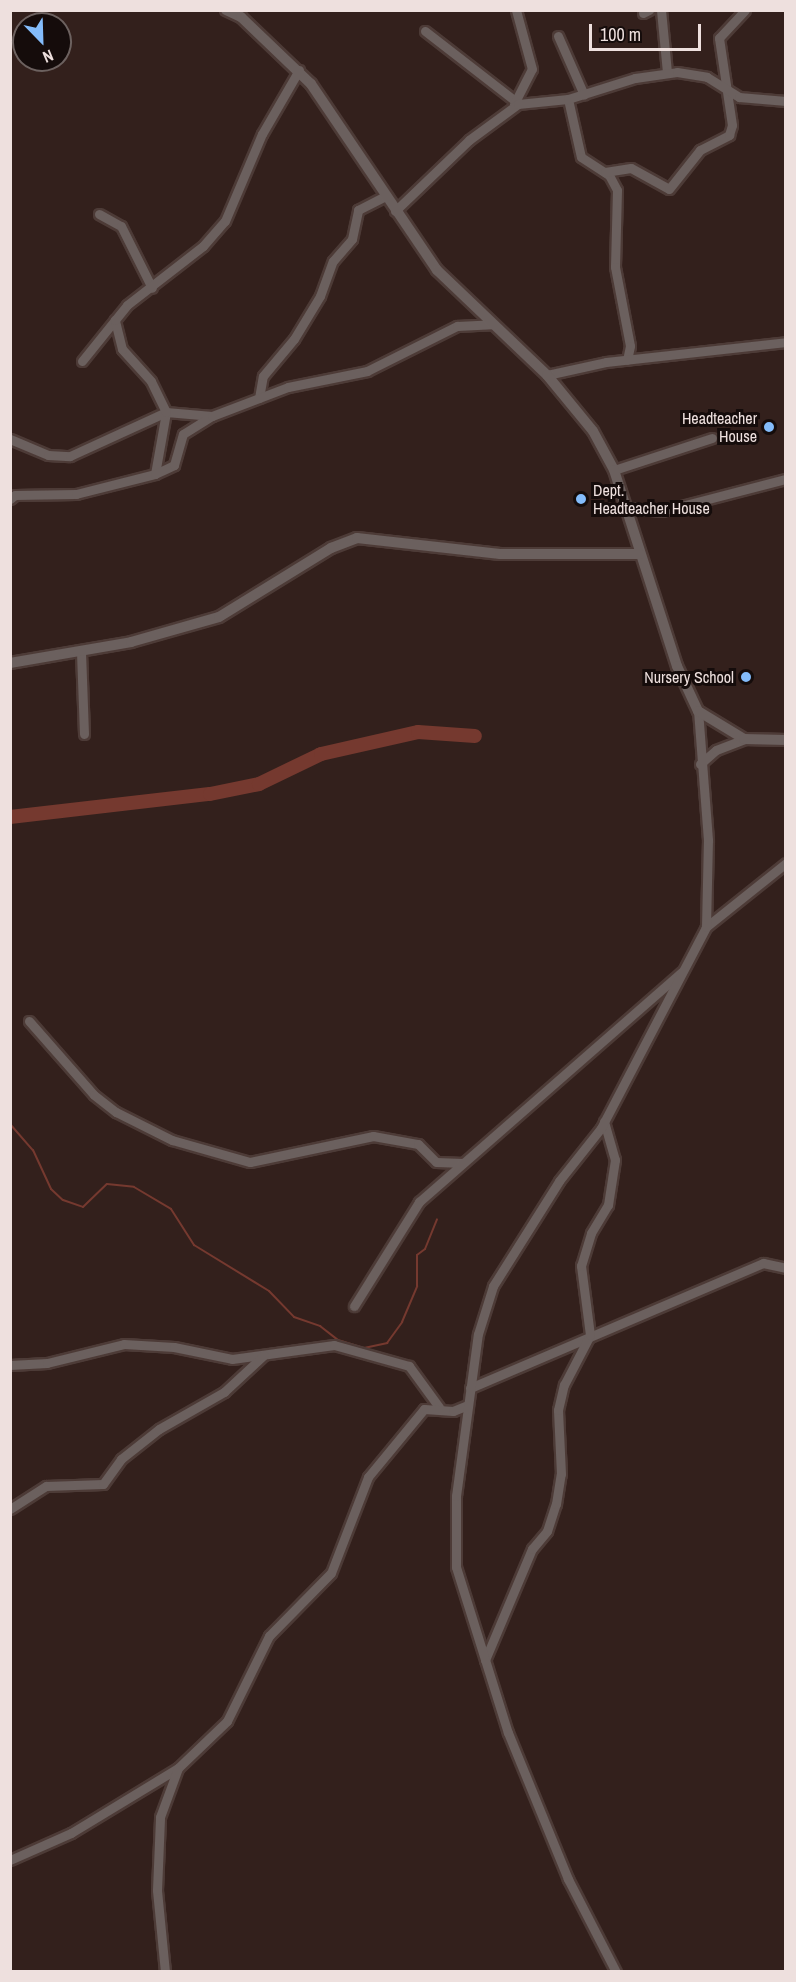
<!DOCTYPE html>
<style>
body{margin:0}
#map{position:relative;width:796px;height:1982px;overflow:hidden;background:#33201c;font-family:"Archivo Narrow",sans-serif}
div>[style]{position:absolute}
.stream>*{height:2px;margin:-1px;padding:0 1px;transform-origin:1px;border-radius:1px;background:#75392f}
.river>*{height:14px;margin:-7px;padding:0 7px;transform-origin:7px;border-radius:7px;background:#75392f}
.roads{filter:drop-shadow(2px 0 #4d3b37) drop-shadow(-2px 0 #4d3b37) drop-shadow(0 2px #4d3b37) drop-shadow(0 -2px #4d3b37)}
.minor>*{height:9px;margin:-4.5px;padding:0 4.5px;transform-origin:4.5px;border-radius:4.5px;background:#6b605e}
.tertiary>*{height:10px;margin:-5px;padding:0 5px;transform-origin:5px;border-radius:5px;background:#6b605e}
.dots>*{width:16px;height:16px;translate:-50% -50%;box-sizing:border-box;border:3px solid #150c0b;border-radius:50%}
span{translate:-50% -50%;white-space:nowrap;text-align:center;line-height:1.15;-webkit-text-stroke:6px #150c0b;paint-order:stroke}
.poi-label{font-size:16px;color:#eee0de}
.right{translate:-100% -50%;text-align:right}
.left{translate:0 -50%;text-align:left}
.frame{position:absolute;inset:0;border:12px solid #eee0de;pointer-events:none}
.north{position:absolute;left:12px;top:12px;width:60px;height:60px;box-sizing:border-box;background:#150c0b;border:2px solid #6c615f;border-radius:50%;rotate:157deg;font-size:16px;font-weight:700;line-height:24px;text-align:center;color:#eee0de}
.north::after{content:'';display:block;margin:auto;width:21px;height:27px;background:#84bcfb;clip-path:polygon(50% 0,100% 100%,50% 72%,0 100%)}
.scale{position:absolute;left:589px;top:24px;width:112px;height:27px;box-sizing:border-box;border:3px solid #eee0de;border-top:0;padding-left:8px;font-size:18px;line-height:21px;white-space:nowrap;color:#eee0de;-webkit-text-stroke:4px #150c0b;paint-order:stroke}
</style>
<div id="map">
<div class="stream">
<div style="left:10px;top:266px;width:1px;rotate:45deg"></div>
<div style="left:10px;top:1124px;width:35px;rotate:49deg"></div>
<div style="left:33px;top:1150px;width:43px;rotate:65.2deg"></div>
<div style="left:51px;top:1189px;width:16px;rotate:43deg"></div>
<div style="left:63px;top:1200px;width:21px;rotate:19deg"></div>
<div style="left:83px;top:1207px;width:33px;rotate:-44deg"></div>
<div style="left:107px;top:1184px;width:27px;rotate:6deg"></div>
<div style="left:134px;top:1187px;width:43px;rotate:30.7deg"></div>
<div style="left:171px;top:1209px;width:43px;rotate:57.4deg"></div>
<div style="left:194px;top:1245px;width:88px;rotate:31.5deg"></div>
<div style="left:269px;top:1291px;width:36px;rotate:46deg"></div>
<div style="left:294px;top:1317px;width:28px;rotate:19deg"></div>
<div style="left:320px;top:1326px;width:23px;rotate:38deg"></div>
<div style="left:338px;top:1340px;width:27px;rotate:17deg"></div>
<div style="left:364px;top:1348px;width:24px;rotate:-12deg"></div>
<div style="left:387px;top:1343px;width:26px;rotate:-54deg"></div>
<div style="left:402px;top:1322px;width:39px;rotate:-67deg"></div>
<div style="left:417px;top:1286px;width:31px;rotate:-90deg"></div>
<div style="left:417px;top:1255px;width:10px;rotate:-37deg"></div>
<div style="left:425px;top:1249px;width:32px;rotate:-68deg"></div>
</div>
<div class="river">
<div style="left:10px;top:817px;width:201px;rotate:-6.6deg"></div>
<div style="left:210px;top:794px;width:50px;rotate:-11.5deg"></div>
<div style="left:259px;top:784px;width:69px;rotate:-25.8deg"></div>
<div style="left:321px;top:754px;width:99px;rotate:-12.8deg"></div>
<div style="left:418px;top:732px;width:57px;rotate:4deg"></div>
</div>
<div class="roads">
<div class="minor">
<div style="left:661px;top:10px;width:62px;rotate:84.5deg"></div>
<div style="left:643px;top:13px;width:7px;rotate:-27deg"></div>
<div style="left:425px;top:31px;width:113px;rotate:37.8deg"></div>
<div style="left:558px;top:36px;width:64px;rotate:66.2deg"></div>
<div style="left:568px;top:99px;width:59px;rotate:77.4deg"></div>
<div style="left:581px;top:157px;width:33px;rotate:33deg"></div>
<div style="left:609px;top:175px;width:17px;rotate:62deg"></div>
<div style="left:617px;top:190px;width:77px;rotate:91.5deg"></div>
<div style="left:615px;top:267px;width:80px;rotate:79.2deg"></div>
<div style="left:630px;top:346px;width:14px;rotate:102deg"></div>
<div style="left:514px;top:104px;width:39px;rotate:-63deg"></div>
<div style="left:532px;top:69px;width:61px;rotate:-105.2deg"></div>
<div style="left:605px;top:172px;width:26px;rotate:-9deg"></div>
<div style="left:631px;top:168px;width:43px;rotate:28.9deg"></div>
<div style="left:669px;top:189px;width:50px;rotate:-51.5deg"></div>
<div style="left:700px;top:150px;width:33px;rotate:-27deg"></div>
<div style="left:729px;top:135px;width:10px;rotate:-73deg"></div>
<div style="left:732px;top:125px;width:88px;rotate:-98.5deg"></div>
<div style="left:719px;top:38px;width:38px;rotate:-47deg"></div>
<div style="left:395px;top:211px;width:103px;rotate:-43.8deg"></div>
<div style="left:469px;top:140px;width:61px;rotate:-36.3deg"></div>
<div style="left:518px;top:104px;width:50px;rotate:-5.7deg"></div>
<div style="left:568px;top:99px;width:70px;rotate:-17.4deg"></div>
<div style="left:635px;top:78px;width:42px;rotate:-8.1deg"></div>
<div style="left:677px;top:72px;width:30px;rotate:9deg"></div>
<div style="left:707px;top:77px;width:38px;rotate:32deg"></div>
<div style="left:739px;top:97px;width:47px;rotate:4.9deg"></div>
<div style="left:99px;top:214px;width:25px;rotate:29deg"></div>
<div style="left:121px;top:226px;width:69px;rotate:63.4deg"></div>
<div style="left:82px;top:361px;width:53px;rotate:-51.2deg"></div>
<div style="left:547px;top:375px;width:60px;rotate:-12.4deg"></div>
<div style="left:606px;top:362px;width:181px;rotate:-6.3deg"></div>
<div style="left:259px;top:398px;width:22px;rotate:-80deg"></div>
<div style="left:263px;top:376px;width:48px;rotate:-50deg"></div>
<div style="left:294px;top:339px;width:50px;rotate:-58.8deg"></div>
<div style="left:320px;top:296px;width:37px;rotate:-70deg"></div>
<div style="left:333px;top:261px;width:29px;rotate:-49deg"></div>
<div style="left:352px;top:239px;width:30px;rotate:-78deg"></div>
<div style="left:358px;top:210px;width:30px;rotate:-27deg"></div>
<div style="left:10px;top:439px;width:41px;rotate:22.8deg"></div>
<div style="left:48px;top:455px;width:22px;rotate:3deg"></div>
<div style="left:70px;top:456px;width:106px;rotate:-24.6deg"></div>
<div style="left:166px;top:412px;width:46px;rotate:5deg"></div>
<div style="left:614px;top:470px;width:103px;rotate:-18.1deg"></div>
<div style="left:155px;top:474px;width:63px;rotate:-79.9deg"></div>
<div style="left:166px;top:412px;width:34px;rotate:-116deg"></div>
<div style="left:151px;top:381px;width:43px;rotate:-132.2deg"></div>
<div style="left:122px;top:349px;width:30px;rotate:-104deg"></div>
<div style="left:115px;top:320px;width:19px;rotate:-51deg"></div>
<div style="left:127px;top:305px;width:96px;rotate:-37.8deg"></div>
<div style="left:203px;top:246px;width:33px;rotate:-49deg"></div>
<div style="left:225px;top:221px;width:95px;rotate:-67deg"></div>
<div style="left:262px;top:134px;width:74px;rotate:-60deg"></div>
<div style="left:10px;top:499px;width:6px;rotate:-39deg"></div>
<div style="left:15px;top:495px;width:61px;rotate:-0.9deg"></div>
<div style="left:76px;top:494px;width:81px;rotate:-14.2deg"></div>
<div style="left:155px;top:474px;width:21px;rotate:-25deg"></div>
<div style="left:174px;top:465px;width:32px;rotate:-74deg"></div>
<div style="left:183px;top:434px;width:34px;rotate:-32deg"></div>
<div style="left:212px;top:416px;width:81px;rotate:-20.9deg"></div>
<div style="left:288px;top:387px;width:81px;rotate:-11.4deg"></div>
<div style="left:367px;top:371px;width:101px;rotate:-26.6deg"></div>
<div style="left:457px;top:326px;width:35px;rotate:-3deg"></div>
<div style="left:628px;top:508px;width:34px;rotate:5deg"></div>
<div style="left:662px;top:511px;width:128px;rotate:-14.5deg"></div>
<div style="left:81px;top:652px;width:82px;rotate:87.9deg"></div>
<div style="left:700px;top:764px;width:21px;rotate:-41deg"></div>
<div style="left:716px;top:750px;width:30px;rotate:-21deg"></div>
<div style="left:706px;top:927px;width:102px;rotate:-38.7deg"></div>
<div style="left:29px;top:1021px;width:98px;rotate:48.7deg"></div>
<div style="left:94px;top:1095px;width:28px;rotate:38deg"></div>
<div style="left:116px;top:1112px;width:63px;rotate:26.6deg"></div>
<div style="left:172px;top:1140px;width:81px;rotate:15.8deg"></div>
<div style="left:250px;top:1162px;width:126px;rotate:-11.9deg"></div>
<div style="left:373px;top:1136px;width:46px;rotate:10.1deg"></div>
<div style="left:418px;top:1144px;width:25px;rotate:45deg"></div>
<div style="left:436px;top:1162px;width:27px;rotate:2deg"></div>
<div style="left:354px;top:1306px;width:123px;rotate:-58deg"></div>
<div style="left:419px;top:1202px;width:349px;rotate:-41.2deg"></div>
<div style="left:10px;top:1365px;width:37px;rotate:-3deg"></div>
<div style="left:47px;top:1363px;width:79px;rotate:-13.9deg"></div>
<div style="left:124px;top:1344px;width:50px;rotate:3.4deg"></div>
<div style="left:174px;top:1347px;width:59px;rotate:11.7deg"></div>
<div style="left:232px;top:1359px;width:103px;rotate:-7.8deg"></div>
<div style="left:334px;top:1345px;width:78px;rotate:15.6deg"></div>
<div style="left:409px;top:1366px;width:51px;rotate:53.8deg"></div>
<div style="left:470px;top:1388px;width:319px;rotate:-23.1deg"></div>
<div style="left:763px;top:1263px;width:24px;rotate:12deg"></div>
<div style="left:10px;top:1509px;width:43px;rotate:-32.6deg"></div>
<div style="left:46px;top:1486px;width:57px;rotate:-2deg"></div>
<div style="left:103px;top:1484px;width:31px;rotate:-54deg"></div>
<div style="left:121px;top:1459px;width:48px;rotate:-38.3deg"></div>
<div style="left:159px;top:1429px;width:75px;rotate:-29.6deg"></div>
<div style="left:224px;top:1392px;width:54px;rotate:-42.8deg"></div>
<div style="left:485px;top:1660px;width:121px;rotate:-67.1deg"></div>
<div style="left:532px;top:1549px;width:23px;rotate:-50deg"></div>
<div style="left:547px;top:1531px;width:28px;rotate:-72deg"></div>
<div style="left:556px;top:1504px;width:30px;rotate:-81deg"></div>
<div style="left:561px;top:1474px;width:64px;rotate:-92.7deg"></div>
<div style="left:558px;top:1410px;width:26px;rotate:-77deg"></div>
<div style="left:564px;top:1385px;width:56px;rotate:-62.5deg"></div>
<div style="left:590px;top:1335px;width:70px;rotate:-97.4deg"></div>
<div style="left:581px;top:1266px;width:34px;rotate:-73deg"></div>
<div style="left:591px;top:1233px;width:33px;rotate:-59deg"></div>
<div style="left:608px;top:1205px;width:46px;rotate:-81.2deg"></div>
<div style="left:615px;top:1160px;width:40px;rotate:-106deg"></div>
<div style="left:10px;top:1860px;width:67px;rotate:-23.9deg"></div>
<div style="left:71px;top:1833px;width:125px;rotate:-31.3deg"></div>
<div style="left:178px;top:1768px;width:68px;rotate:-43.8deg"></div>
<div style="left:227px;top:1721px;width:95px;rotate:-63.7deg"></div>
<div style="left:269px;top:1636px;width:88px;rotate:-45.5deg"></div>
<div style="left:331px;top:1573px;width:103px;rotate:-68.9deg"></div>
<div style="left:368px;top:1477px;width:88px;rotate:-50.5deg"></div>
<div style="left:424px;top:1409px;width:29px;rotate:4deg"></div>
<div style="left:453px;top:1411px;width:16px;rotate:-22deg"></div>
<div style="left:165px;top:1972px;width:82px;rotate:-95.6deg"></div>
<div style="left:157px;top:1890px;width:73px;rotate:-87.6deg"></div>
<div style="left:160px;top:1817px;width:52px;rotate:-69.8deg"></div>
<div style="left:616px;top:1972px;width:105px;rotate:-117.3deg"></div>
<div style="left:568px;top:1879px;width:158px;rotate:-112.3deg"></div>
<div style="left:508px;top:1733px;width:174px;rotate:-107.4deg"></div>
<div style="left:456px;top:1567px;width:71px;rotate:-90deg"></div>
<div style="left:456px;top:1496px;width:163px;rotate:-82.3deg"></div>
<div style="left:478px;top:1334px;width:50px;rotate:-72.6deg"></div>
<div style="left:493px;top:1286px;width:124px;rotate:-57.8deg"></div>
<div style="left:559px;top:1181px;width:68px;rotate:-51.6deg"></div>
<div style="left:601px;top:1128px;width:227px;rotate:-62.4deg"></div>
<div style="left:706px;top:927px;width:87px;rotate:-88.7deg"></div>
<div style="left:708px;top:840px;width:129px;rotate:-94.4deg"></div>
</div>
<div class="tertiary">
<div style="left:226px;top:10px;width:17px;rotate:25deg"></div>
<div style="left:241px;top:17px;width:97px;rotate:43.7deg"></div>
<div style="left:311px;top:84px;width:225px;rotate:55.9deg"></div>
<div style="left:437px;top:270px;width:152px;rotate:43.7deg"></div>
<div style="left:547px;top:375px;width:72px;rotate:50.6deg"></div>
<div style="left:593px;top:431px;width:44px;rotate:61.7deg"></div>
<div style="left:614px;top:470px;width:206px;rotate:72.2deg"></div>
<div style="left:677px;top:666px;width:50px;rotate:65deg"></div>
<div style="left:698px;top:711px;width:54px;rotate:31.3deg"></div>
<div style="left:744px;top:739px;width:42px;rotate:1.4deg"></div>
<div style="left:10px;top:663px;width:123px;rotate:-9.8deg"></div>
<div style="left:131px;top:642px;width:91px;rotate:-15.9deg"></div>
<div style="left:219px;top:617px;width:132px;rotate:-31.6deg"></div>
<div style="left:331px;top:548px;width:28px;rotate:-21deg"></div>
<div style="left:357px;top:538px;width:144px;rotate:6.4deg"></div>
<div style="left:500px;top:554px;width:140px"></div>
</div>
</div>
<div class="dots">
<div style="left:769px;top:427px;background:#84bcfb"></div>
<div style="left:581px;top:499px;background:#84bcfb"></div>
<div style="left:746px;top:677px;background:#84bcfb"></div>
</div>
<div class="poi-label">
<span class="right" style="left:757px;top:427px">Headteacher<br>House</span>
<span class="left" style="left:593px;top:499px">Dept.<br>Headteacher House</span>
<span class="right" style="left:734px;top:677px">Nursery School</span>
</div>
<div class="frame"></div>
<div class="north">N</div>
<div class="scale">100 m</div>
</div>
